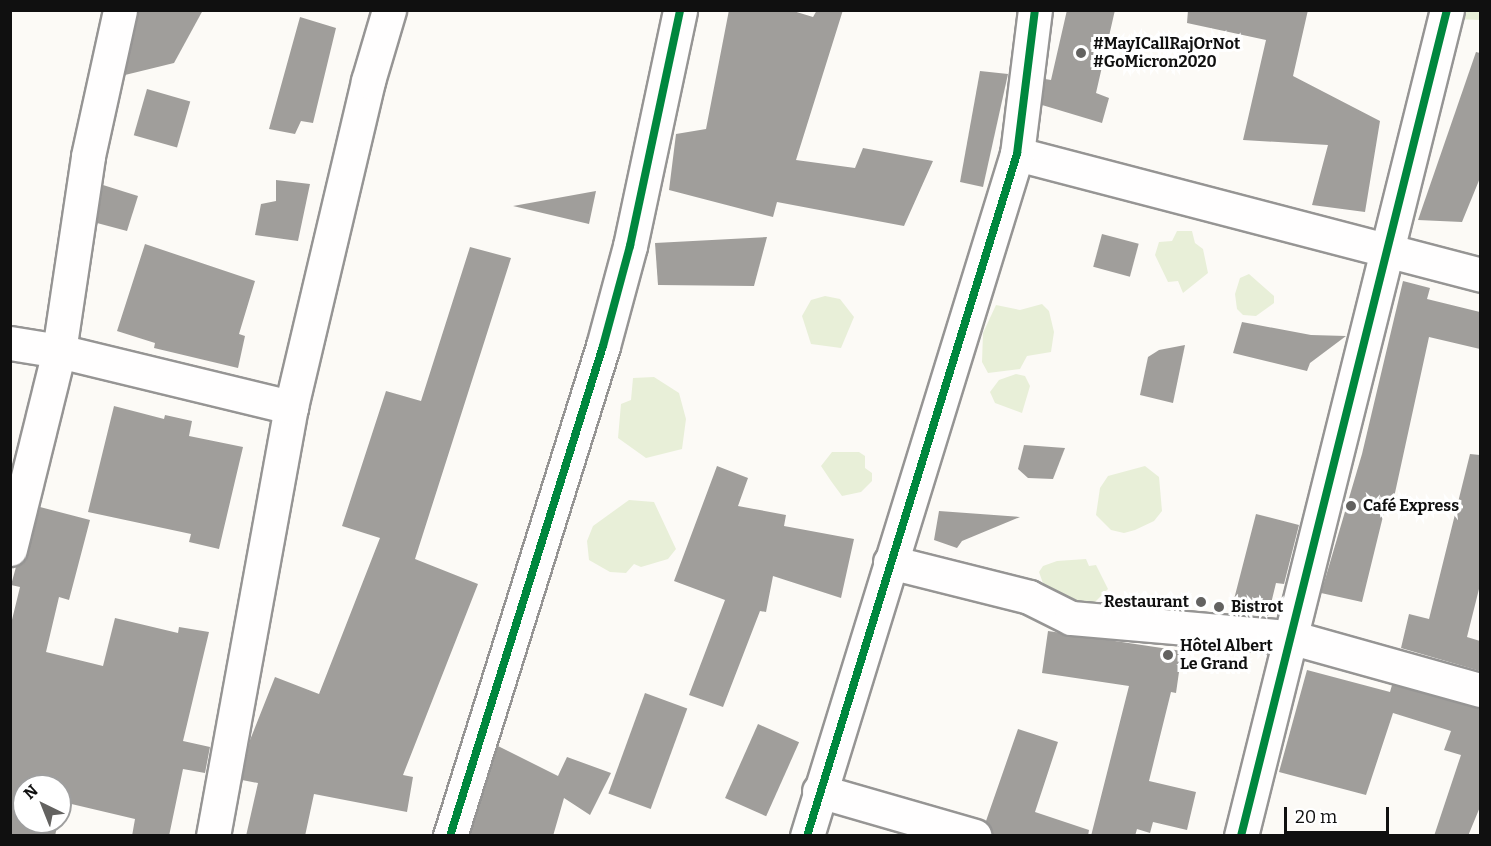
<!DOCTYPE html>
<meta charset="utf-8">
<style>
body{margin:0}
#map{position:relative;width:1491px;height:846px;overflow:hidden;background:#fcfaf6;font-family:Bitter,serif}
div>[style]{position:absolute}
.green>*{inset:0;background:#e8efd8}
.building>*{inset:0;background:#a09e9b;transform-origin:0 0}
.roads{filter:drop-shadow(2px 0 #969594) drop-shadow(-2px 0 #969594) drop-shadow(0 2px #969594) drop-shadow(0 -2px #969594)}
.minor>*{height:33px;margin:-16.5px;padding:0 16.5px;transform-origin:16.5px;border-radius:16.5px;background:#fffefe}
.cycleway>*{height:8px;margin:-4px;padding:0 4px;transform-origin:4px;border-radius:4px;background:#00873e}
.dots>*{width:16px;height:16px;translate:-50% -50%;box-sizing:border-box;border:3px solid #fff;border-radius:50%}
span{translate:-50% -50%;white-space:nowrap;text-align:center;line-height:1.15;-webkit-text-stroke:6px #fff;paint-order:stroke}
.poi-label{font-size:16px;color:#101010;font-weight:700}
.left{translate:0 -50%;text-align:left}
.right{translate:-100% -50%;text-align:right}
.frame{position:absolute;inset:0;border:12px solid #101010;pointer-events:none}
.north{position:absolute;left:12px;top:774px;width:60px;height:60px;box-sizing:border-box;background:#fff;border:2px solid #9f9f9f;border-radius:50%;rotate:317deg;font-size:16px;font-weight:700;line-height:24px;text-align:center;color:#101010}
.north::after{content:'';display:block;margin:auto;width:21px;height:27px;background:#636260;clip-path:polygon(50% 0,100% 100%,50% 72%,0 100%)}
.scale{position:absolute;left:1284px;top:807px;width:105px;height:27px;box-sizing:border-box;border:3px solid #101010;border-top:0;padding-left:8px;font-size:18px;line-height:21px;white-space:nowrap;color:#101010;-webkit-text-stroke:4px #fff;paint-order:stroke}
</style>
<div id="map">
<div class="green">
<div style="clip-path:polygon(1459px 11px,1480px 11px,1480px 20px,1457px 19px)"></div>
<div style="clip-path:polygon(1177px 231px,1192px 231px,1195px 243px,1203px 249px,1208px 273px,1183px 293px,1178px 281px,1168px 282px,1155px 255px,1159px 242px,1172px 241px)"></div>
<div style="clip-path:polygon(1249px 274px,1274px 296px,1274px 303px,1256px 316px,1243px 315px,1237px 309px,1235px 294px,1240px 278px)"></div>
<div style="clip-path:polygon(825px 296px,840px 299px,854px 317px,841px 348px,811px 344px,802px 316px,811px 300px)"></div>
<div style="clip-path:polygon(1042px 304px,1049px 311px,1054px 332px,1051px 352px,1027px 356px,1020px 369px,988px 373px,982px 362px,983px 333px,996px 305px,1020px 310px)"></div>
<div style="clip-path:polygon(1016px 374px,1025px 376px,1030px 386px,1022px 413px,995px 403px,990px 392px,999px 380px)"></div>
<div style="clip-path:polygon(654px 377px,679px 393px,686px 419px,682px 449px,646px 458px,618px 438px,621px 404px,631px 400px,633px 378px)"></div>
<div style="clip-path:polygon(832px 452px,859px 452px,865px 456px,865px 468px,872px 473px,872px 481px,861px 492px,842px 496px,831px 481px,821px 466px)"></div>
<div style="clip-path:polygon(1145px 466px,1159px 477px,1162px 511px,1154px 521px,1135px 530px,1124px 533px,1111px 530px,1096px 515px,1100px 488px,1108px 476px)"></div>
<div style="clip-path:polygon(629px 500px,654px 502px,676px 549px,668px 559px,641px 567px,634px 564px,626px 573px,610px 572px,589px 560px,587px 541px,593px 526px)"></div>
<div style="clip-path:polygon(1086px 559px,1089px 566px,1096px 565px,1108px 589px,1086px 611px,1045px 589px,1039px 572px,1043px 566px,1057px 561px)"></div>
</div>
<div class="building">
<div style="clip-path:polygon(138px 10px,203px 10px,174px 63px,125px 75px)"></div>
<div style="clip-path:polygon(729px 10px,790px 10px,813px 17px,817px 10px,843px 10px,796px 160px,855px 168px,863px 148px,933px 161px,904px 226px,777px 202px,773px 217px,669px 190px,676px 134px,706px 129px)"></div>
<div style="clip-path:polygon(1067px 10px,1115px 10px,1096px 93px,1109px 98px,1102px 123px,1042px 105px,1045px 79px,1051px 80px)"></div>
<div style="clip-path:polygon(1188px 10px,1308px 10px,1293px 76px,1380px 121px,1365px 212px,1312px 205px,1328px 145px,1243px 140px,1266px 40px,1187px 23px)"></div>
<div style="clip-path:polygon(300px 17px,336px 28px,313px 123px,301px 121px,295px 134px,269px 129px)"></div>
<div style="clip-path:polygon(1476px 52px,1480px 53px,1480px 178px,1462px 222px,1418px 220px)"></div>
<div style="clip-path:polygon(980px 71px,1008px 74px,983px 187px,960px 182px)"></div>
<div style="left:147px;top:89px;width:45px;height:48px;rotate:16deg"></div>
<div style="clip-path:polygon(276px 180px,310px 184px,298px 241px,255px 235px,261px 204px,276px 201px)"></div>
<div style="clip-path:polygon(103px 185px,138px 196px,127px 231px,97px 223px)"></div>
<div style="clip-path:polygon(596px 191px,589px 224px,513px 206px)"></div>
<div style="left:1102px;top:234px;width:38px;height:34px;rotate:15deg"></div>
<div style="clip-path:polygon(767px 237px,754px 286px,658px 285px,655px 243px)"></div>
<div style="clip-path:polygon(145px 244px,255px 281px,239px 334px,245px 336px,238px 368px,154px 348px,155px 343px,117px 331px)"></div>
<div style="clip-path:polygon(470px 247px,511px 258px,415px 559px,478px 584px,403px 775px,413px 777px,407px 812px,314px 794px,305px 836px,246px 836px,258px 783px,242px 780px,250px 740px,275px 677px,319px 694px,380px 538px,342px 526px,386px 391px,421px 401px)"></div>
<div style="clip-path:polygon(1403px 281px,1430px 288px,1427px 299px,1480px 312px,1480px 349px,1429px 337px,1393px 502px,1387px 500px,1362px 602px,1321px 593px,1362px 454px)"></div>
<div style="clip-path:polygon(1242px 322px,1311px 335px,1346px 336px,1310px 363px,1307px 371px,1233px 353px)"></div>
<div style="clip-path:polygon(1185px 345px,1173px 403px,1140px 395px,1148px 357px,1159px 350px)"></div>
<div style="clip-path:polygon(114px 406px,164px 419px,165px 415px,192px 421px,189px 436px,243px 447px,219px 549px,189px 542px,191px 534px,88px 512px)"></div>
<div style="clip-path:polygon(1024px 445px,1065px 448px,1053px 479px,1028px 478px,1018px 469px)"></div>
<div style="clip-path:polygon(1470px 454px,1480px 455px,1480px 585px,1467px 637px,1480px 641px,1480px 671px,1401px 648px,1409px 614px,1429px 619px)"></div>
<div style="clip-path:polygon(717px 466px,748px 478px,738px 506px,786px 515px,784px 526px,854px 539px,841px 598px,773px 576px,766px 612px,760px 611px,723px 707px,689px 695px,725px 600px,674px 581px)"></div>
<div style="clip-path:polygon(40px 507px,90px 520px,69px 600px,59px 597px,46px 652px,103px 666px,115px 618px,178px 633px,179px 627px,209px 632px,183px 741px,210px 747px,205px 773px,183px 769px,169px 836px,132px 836px,135px 819px,63px 802px,60px 814px,60px 786px,24px 786px,24px 822px,58px 822px,55px 836px,10px 836px,10px 628px,20px 587px,11px 585px,16px 567px,28px 554px)"></div>
<div style="clip-path:polygon(939px 511px,1020px 517px,962px 541px,957px 548px,934px 540px)"></div>
<div style="clip-path:polygon(1256px 514px,1299px 525px,1284px 584px,1276px 583px,1268px 616px,1232px 607px)"></div>
<div style="clip-path:polygon(1048px 631px,1182px 651px,1176px 693px,1171px 692px,1149px 781px,1196px 792px,1187px 830px,1153px 822px,1150px 833px,1137px 829px,1135px 836px,1091px 836px,1129px 686px,1042px 673px)"></div>
<div style="clip-path:polygon(1307px 670px,1390px 692px,1392px 685px,1480px 708px,1480px 807px,1468px 836px,1434px 836px,1461px 755px,1444px 750px,1451px 731px,1393px 713px,1366px 795px,1279px 772px)"></div>
<div style="left:645px;top:693px;width:45px;height:107px;rotate:20deg"></div>
<div style="left:758px;top:724px;width:45px;height:81px;rotate:24deg"></div>
<div style="clip-path:polygon(1018px 729px,1058px 742px,1035px 812px,1089px 830px,1088px 836px,993px 834px,986px 821px)"></div>
<div style="clip-path:polygon(498px 746px,558px 776px,567px 757px,611px 773px,590px 815px,564px 798px,553px 836px,470px 836px)"></div>
</div>
<div class="roads">
<div class="minor">
<div style="left:1017px;top:154px;width:479px;rotate:14.6deg"></div>
<div style="left:10px;top:343px;width:50px;rotate:9.3deg"></div>
<div style="left:59px;top:351px;width:239px;rotate:13.6deg"></div>
<div style="left:10px;top:549px;width:204px;rotate:-76.1deg"></div>
<div style="left:59px;top:351px;width:197px;rotate:-81.5deg"></div>
<div style="left:88px;top:156px;width:149px;rotate:-77.6deg"></div>
<div style="left:890px;top:562px;width:143px;rotate:14.1deg"></div>
<div style="left:1029px;top:597px;width:47px;rotate:26.6deg"></div>
<div style="left:1071px;top:618px;width:220px;rotate:5deg"></div>
<div style="left:1290px;top:637px;width:197px;rotate:15.6deg"></div>
<div style="left:819px;top:791px;width:162px;rotate:16.1deg"></div>
<div style="left:213px;top:836px;width:436px;rotate:-79.7deg"></div>
<div style="left:291px;top:407px;width:335px;rotate:-76.7deg"></div>
<div style="left:368px;top:81px;width:74px;rotate:-73.5deg"></div>
<div style="left:450px;top:836px;width:513px;rotate:-72.66deg"></div>
<div style="left:603px;top:346px;width:104px;rotate:-74.9deg"></div>
<div style="left:630px;top:246px;width:241px;rotate:-78deg"></div>
<div style="left:807px;top:836px;width:714px;rotate:-72.89deg"></div>
<div style="left:1017px;top:154px;width:145px;rotate:-82.9deg"></div>
<div style="left:1241px;top:836px;width:851px;rotate:-76deg"></div>
</div>
</div>
<div class="cycleway">
<div style="left:450px;top:836px;width:513px;rotate:-72.66deg"></div>
<div style="left:603px;top:346px;width:104px;rotate:-74.9deg"></div>
<div style="left:630px;top:246px;width:241px;rotate:-78deg"></div>
<div style="left:807px;top:836px;width:714px;rotate:-72.89deg"></div>
<div style="left:1017px;top:154px;width:145px;rotate:-82.9deg"></div>
<div style="left:1241px;top:836px;width:851px;rotate:-76deg"></div>
</div>
<div class="dots">
<div style="left:1081px;top:53px;background:#636260"></div>
<div style="left:1351px;top:506px;background:#636260"></div>
<div style="left:1201px;top:602px;background:#636260"></div>
<div style="left:1219px;top:607px;background:#636260"></div>
<div style="left:1168px;top:655px;background:#636260"></div>
</div>
<div class="poi-label">
<span class="left" style="left:1093px;top:53px">#MayICallRajOrNot<br>#GoMicron2020</span>
<span class="left" style="left:1363px;top:506px">Café Express</span>
<span class="right" style="left:1189px;top:602px">Restaurant</span>
<span class="left" style="left:1231px;top:607px">Bistrot</span>
<span class="left" style="left:1180px;top:655px">Hôtel Albert<br>Le Grand</span>
</div>
<div class="frame"></div>
<div class="north">N</div>
<div class="scale">20 m</div>
</div>
